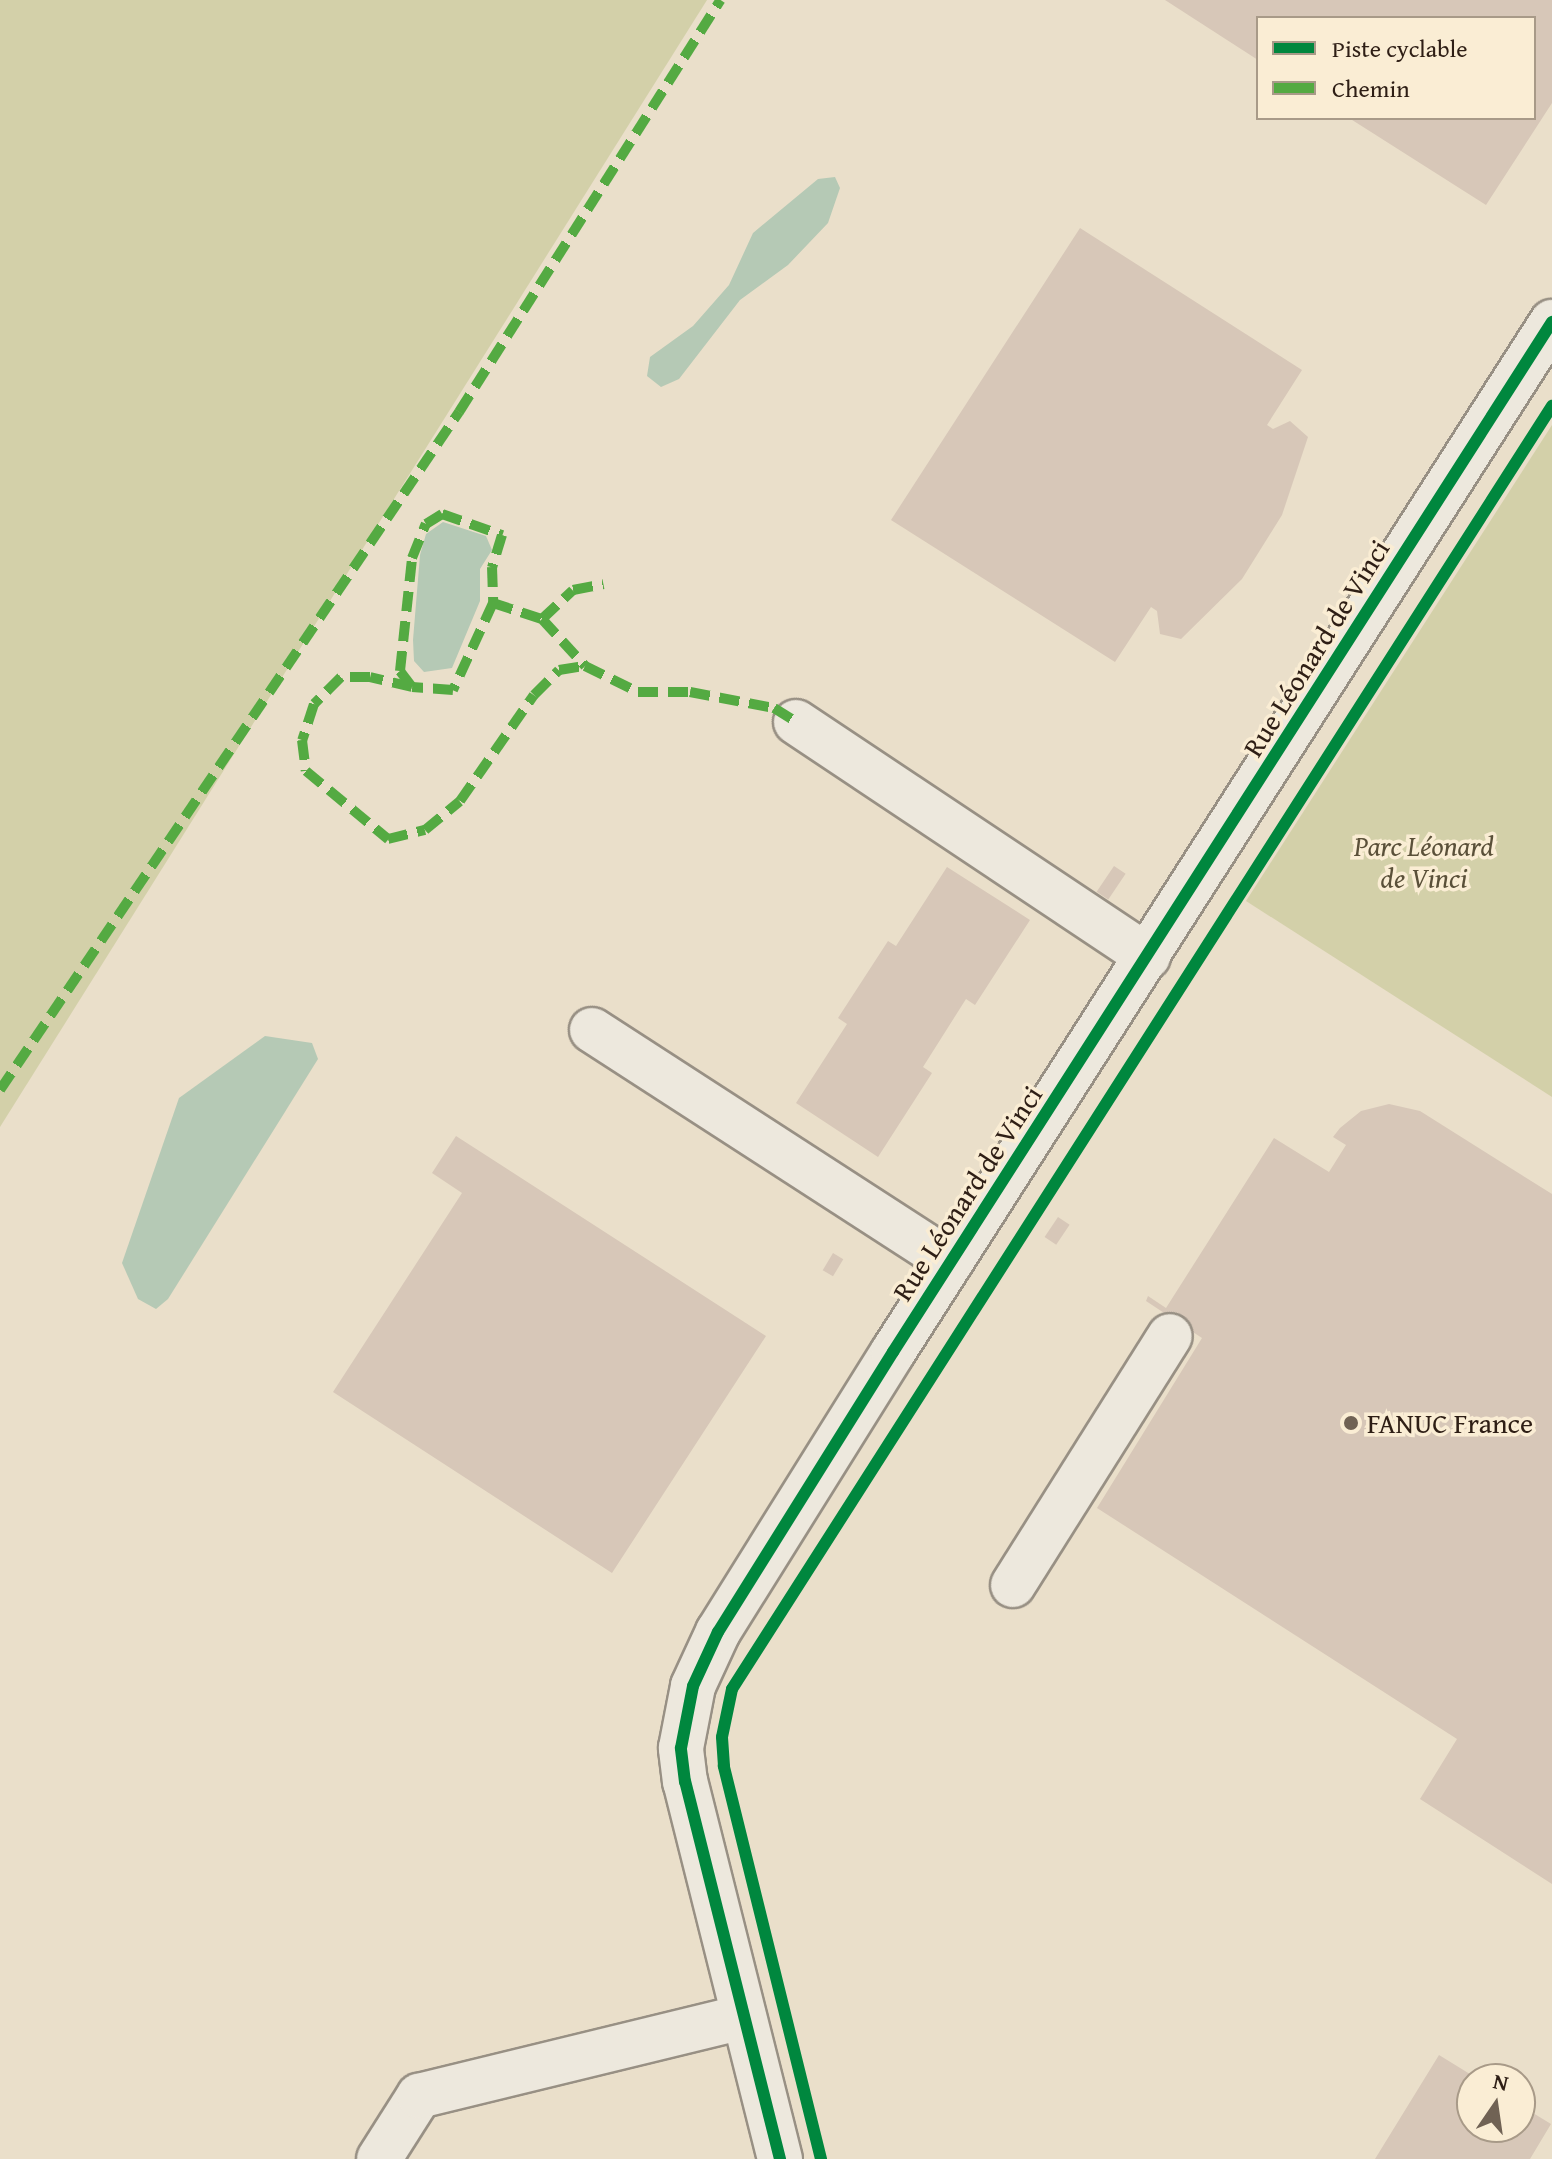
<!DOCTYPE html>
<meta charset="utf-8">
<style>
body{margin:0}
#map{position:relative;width:1552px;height:2159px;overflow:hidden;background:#eadfca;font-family:"Gentium Book Plus",serif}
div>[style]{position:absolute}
.green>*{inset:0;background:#d3d0a9}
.water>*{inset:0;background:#b5c9b5}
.building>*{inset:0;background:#d7c7b8;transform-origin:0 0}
.roads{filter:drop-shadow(2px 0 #989084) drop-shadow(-2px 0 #989084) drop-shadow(0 2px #989084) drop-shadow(0 -2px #989084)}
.minor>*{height:44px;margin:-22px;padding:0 22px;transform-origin:22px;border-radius:22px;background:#ede8dd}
.quiet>*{height:10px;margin-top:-5px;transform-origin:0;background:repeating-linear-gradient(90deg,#54aa42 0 20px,transparent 0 30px)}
.cycleway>*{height:12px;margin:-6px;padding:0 6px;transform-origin:6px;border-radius:6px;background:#00873e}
.dots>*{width:22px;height:22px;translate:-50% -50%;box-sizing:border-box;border:4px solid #faedd4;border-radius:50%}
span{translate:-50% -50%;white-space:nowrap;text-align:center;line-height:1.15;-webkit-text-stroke:7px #faedd4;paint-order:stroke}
.street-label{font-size:28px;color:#2e1e15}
.park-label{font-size:28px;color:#5a5039;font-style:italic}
.poi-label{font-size:28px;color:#2e1e15}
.left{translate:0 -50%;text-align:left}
.legend{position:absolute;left:1256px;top:16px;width:280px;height:104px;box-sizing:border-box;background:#faedd4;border:2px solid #a89a88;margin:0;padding:10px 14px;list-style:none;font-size:24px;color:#2e1e15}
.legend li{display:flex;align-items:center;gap:16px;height:40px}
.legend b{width:40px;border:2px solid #a89a88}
.north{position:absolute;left:1456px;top:2063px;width:80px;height:80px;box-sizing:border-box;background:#faedd4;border:2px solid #a89a88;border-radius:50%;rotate:13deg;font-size:22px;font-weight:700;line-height:32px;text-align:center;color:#2e1e15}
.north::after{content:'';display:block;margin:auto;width:28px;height:36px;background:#706254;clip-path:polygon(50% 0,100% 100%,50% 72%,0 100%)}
</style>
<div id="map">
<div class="green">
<div style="clip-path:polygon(0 0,707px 0,0 1127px)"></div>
<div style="clip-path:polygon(1552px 425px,1552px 1097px,1246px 901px)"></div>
</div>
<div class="water">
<div style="clip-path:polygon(835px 177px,840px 188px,828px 223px,788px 265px,740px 300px,679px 379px,661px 387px,647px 376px,650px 357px,693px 326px,729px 285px,753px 233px,818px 179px)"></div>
<div style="clip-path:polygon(443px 522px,486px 536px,492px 550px,480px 569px,480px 601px,452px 668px,424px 672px,414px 661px,413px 640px,420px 555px,426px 534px)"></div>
<div style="clip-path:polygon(265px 1036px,312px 1043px,318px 1059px,168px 1299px,156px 1309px,138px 1299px,122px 1263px,179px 1098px)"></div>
</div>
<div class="building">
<div style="clip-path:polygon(1165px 0,1552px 0,1552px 103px,1486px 205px,1349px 118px,1534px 118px,1534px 18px,1258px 18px,1258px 60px)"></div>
<div style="clip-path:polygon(1080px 228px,1302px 370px,1267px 425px,1273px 429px,1290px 421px,1308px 437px,1282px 515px,1242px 579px,1181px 639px,1160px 634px,1157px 611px,1151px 607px,1115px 662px,891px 520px)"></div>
<div style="left:1114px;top:866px;width:14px;height:31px;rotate:34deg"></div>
<div style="clip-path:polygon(947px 867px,1030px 920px,975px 1005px,966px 999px,923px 1067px,932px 1073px,878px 1157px,796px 1103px,847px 1024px,838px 1018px,888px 941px,896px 946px)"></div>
<div style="clip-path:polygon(1389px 1104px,1420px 1111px,1552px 1194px,1552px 1884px,1420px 1799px,1457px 1739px,1097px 1508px,1202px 1338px,1146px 1301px,1148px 1296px,1166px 1308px,1274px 1138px,1329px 1172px,1346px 1145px,1333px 1137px,1340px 1128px,1361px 1111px)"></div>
<div style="clip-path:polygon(456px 1136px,766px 1336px,612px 1573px,333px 1392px,462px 1193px,432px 1173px)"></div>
<div style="left:1058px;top:1217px;width:14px;height:24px;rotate:34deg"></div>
<div style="left:833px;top:1253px;width:12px;height:20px;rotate:31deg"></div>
<div style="clip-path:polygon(1439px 2055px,1478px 2079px,1472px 2079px,1472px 2127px,1520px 2127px,1520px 2105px,1551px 2124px,1530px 2159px,1375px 2159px)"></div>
</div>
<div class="roads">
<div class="minor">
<div style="left:796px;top:722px;width:423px;rotate:33.7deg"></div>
<div style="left:592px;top:1030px;width:427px;rotate:32.9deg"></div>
<div style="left:1013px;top:1585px;width:294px;rotate:-57.8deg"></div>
<div style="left:379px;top:2159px;width:75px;rotate:-57.6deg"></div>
<div style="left:419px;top:2096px;width:334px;rotate:-13.7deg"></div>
<div style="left:780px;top:2159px;width:389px;rotate:-104.1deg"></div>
<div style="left:685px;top:1782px;width:34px;rotate:-97deg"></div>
<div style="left:681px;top:1748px;width:63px;rotate:-79deg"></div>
<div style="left:693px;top:1686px;width:60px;rotate:-65.2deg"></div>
<div style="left:718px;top:1632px;width:330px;rotate:-58deg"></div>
<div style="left:893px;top:1352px;width:1223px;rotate:-57.39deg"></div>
</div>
</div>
<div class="quiet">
<div style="left:493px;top:603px;width:96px;rotate:114.7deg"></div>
<div style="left:453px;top:690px;width:41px;rotate:-175.8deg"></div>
<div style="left:412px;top:687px;width:20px;rotate:-127deg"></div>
<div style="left:400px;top:671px;width:114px;rotate:-83.9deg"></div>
<div style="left:412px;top:558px;width:37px;rotate:-68deg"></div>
<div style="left:426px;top:524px;width:19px;rotate:-32deg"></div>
<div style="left:442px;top:514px;width:64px;rotate:19.3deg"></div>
<div style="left:502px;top:535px;width:34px;rotate:107deg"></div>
<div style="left:492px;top:567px;width:36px;rotate:88deg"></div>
<div style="left:493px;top:603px;width:52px;rotate:18.1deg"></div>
<div style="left:542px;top:619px;width:64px;rotate:47.5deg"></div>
<div style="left:585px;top:666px;width:59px;rotate:26.1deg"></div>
<div style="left:638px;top:692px;width:52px"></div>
<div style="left:690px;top:692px;width:86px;rotate:10.8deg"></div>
<div style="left:774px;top:708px;width:26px;rotate:32deg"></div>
<div style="left:542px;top:619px;width:42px;rotate:-43.1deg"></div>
<div style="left:573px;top:590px;width:31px;rotate:-11deg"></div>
<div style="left:412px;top:687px;width:43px;rotate:-166.6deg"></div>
<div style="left:370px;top:677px;width:29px;rotate:180deg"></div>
<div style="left:341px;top:677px;width:38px;rotate:135deg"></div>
<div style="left:314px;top:704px;width:38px;rotate:108deg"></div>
<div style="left:302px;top:740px;width:31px;rotate:83deg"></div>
<div style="left:306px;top:771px;width:107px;rotate:39.7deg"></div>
<div style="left:388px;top:839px;width:38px;rotate:-14deg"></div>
<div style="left:425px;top:830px;width:45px;rotate:-39.6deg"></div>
<div style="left:460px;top:801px;width:129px;rotate:-55.1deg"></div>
<div style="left:534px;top:695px;width:35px;rotate:-45deg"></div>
<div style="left:559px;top:670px;width:26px;rotate:-9deg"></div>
<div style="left:0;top:1090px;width:819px;rotate:-55.9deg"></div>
<div style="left:459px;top:412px;width:488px;rotate:-57.6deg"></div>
</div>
<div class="cycleway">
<div style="left:780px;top:2159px;width:389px;rotate:-104.1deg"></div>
<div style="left:685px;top:1782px;width:34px;rotate:-97deg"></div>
<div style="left:681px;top:1748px;width:63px;rotate:-79deg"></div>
<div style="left:693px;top:1686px;width:60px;rotate:-65.2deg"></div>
<div style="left:718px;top:1632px;width:330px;rotate:-58deg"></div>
<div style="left:893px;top:1352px;width:1223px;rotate:-57.39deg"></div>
<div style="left:821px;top:2159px;width:405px;rotate:-103.9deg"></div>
<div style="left:724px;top:1766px;width:29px;rotate:-94deg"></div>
<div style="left:722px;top:1737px;width:49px;rotate:-78.2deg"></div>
<div style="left:732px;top:1689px;width:1523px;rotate:-57.42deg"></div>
</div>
<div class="dots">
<div style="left:1351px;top:1423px;background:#706254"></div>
</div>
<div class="street-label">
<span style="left:1316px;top:648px;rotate:-58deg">Rue Léonard de Vinci</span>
<span style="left:967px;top:1193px;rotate:-57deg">Rue Léonard de Vinci</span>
</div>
<div class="park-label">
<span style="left:1424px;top:862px">Parc Léonard<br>de Vinci</span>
</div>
<div class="poi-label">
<span class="left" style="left:1367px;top:1423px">FANUC France</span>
</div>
<ul class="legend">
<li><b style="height:10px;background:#00873e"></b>Piste cyclable</li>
<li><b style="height:10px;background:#54aa42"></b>Chemin</li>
</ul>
<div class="north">N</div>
</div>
